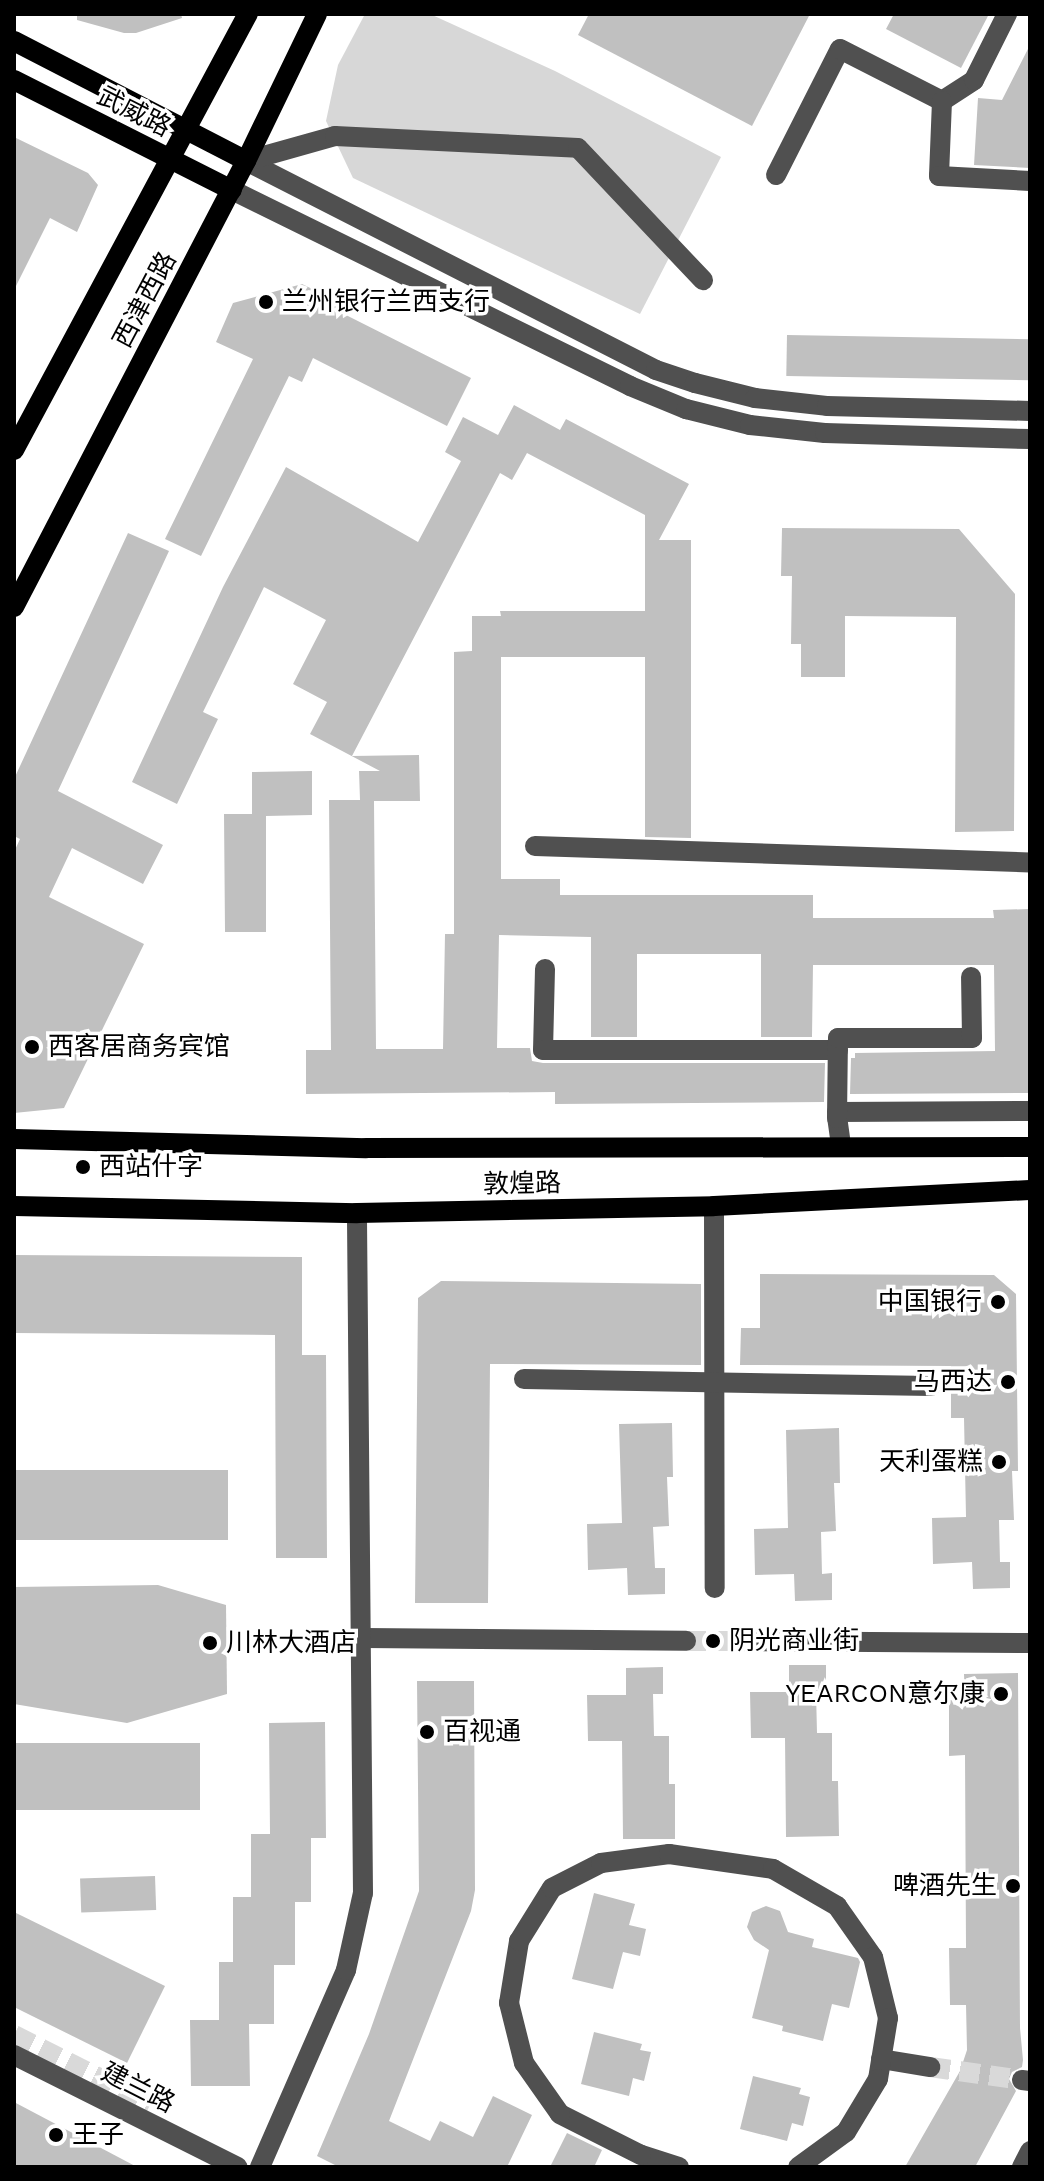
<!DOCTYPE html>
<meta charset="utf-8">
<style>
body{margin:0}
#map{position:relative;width:1044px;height:2181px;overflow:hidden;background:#fff;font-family:"Work Sans","Noto Sans SC",sans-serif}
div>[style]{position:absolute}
.green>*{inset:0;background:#d7d7d7}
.building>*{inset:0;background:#c0c0c0;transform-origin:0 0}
.minor-tunnel>*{height:20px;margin-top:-10px;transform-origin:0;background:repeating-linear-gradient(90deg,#d9d9d9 0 20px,transparent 0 30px)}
.minor>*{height:20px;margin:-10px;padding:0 10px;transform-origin:10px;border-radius:10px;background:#505050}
.major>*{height:20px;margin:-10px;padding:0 10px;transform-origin:10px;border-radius:10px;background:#000}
.dots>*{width:22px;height:22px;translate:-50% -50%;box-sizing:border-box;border:4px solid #fff;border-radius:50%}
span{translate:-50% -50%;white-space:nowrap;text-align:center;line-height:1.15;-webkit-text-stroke:7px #fff;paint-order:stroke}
.street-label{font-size:26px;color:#000}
.poi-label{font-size:26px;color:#000}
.left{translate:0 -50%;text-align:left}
.right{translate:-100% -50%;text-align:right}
.frame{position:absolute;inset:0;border:16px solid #000;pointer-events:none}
</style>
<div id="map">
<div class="green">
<div style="clip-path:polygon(365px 14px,430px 14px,555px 71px,721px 157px,640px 314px,353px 178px,326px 121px,338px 65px)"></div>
</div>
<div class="building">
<div style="clip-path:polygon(77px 14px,181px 14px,182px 18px,136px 33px,124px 33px,77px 20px)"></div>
<div style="clip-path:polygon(589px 14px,810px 14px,752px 126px,578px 35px)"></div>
<div style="clip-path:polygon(894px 14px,989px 14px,961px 68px,886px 29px)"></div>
<div style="clip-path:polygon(1030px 45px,1030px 168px,974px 165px,978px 98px,1002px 100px)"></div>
<div style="clip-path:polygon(14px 137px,88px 173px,98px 185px,77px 232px,50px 218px,14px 290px)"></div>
<div style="clip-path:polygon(302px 284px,339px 302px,336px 310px,471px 378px,447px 426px,313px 358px,302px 382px,289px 376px,201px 556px,165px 539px,253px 359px,216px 342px,233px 303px)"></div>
<div style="left:787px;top:335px;width:243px;height:41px;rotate:1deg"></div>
<div style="clip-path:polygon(evenodd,514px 405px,560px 430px,566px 419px,689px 484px,659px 540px,691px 540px,691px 838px,645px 837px,645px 657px,501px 657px,501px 879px,560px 879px,560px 895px,813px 895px,813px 918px,994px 918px,993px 910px,1030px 909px,1030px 1093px,850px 1094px,851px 1058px,855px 1058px,855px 1053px,995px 1051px,994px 965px,813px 965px,812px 1037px,761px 1037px,761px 954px,637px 954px,637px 1037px,591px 1037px,591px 937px,499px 935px,497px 1048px,530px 1048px,532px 1061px,543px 1063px,825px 1063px,824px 1102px,555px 1104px,555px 1092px,306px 1094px,306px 1050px,331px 1050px,329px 800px,360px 800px,359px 771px,380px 771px,310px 734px,327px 702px,293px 684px,326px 620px,264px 587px,203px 712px,218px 719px,177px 804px,132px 782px,223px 587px,286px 467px,418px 542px,461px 461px,445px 452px,463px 417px,498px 435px,514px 405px,527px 453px,645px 515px,645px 611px,500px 611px,501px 616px,472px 616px,472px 651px,454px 652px,454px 934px,445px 934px,443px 1049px,376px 1049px,374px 801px,420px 801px,419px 755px,352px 756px,500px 473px,512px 480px,527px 453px)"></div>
<div style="clip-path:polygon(782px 528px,959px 529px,1015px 594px,1014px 831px,955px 832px,956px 617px,845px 616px,845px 677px,801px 677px,801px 644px,791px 644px,792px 576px,781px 576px)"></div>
<div style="clip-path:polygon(128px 533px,169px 551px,58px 791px,163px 845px,143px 884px,72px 848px,49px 897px,144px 944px,64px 1108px,14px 1113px,14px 852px,20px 839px,14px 836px,14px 779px)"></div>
<div style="clip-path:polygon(312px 771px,312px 815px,266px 816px,266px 932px,225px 932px,224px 814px,252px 814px,252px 772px)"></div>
<div style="clip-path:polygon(14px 1255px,302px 1257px,302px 1355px,326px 1355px,327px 1558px,276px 1558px,275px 1335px,14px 1333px)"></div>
<div style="clip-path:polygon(760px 1274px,994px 1275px,1016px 1294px,1018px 1471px,1012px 1471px,1014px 1520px,999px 1520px,1000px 1562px,1010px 1562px,1010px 1588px,973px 1589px,972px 1562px,933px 1564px,932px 1518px,966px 1517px,964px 1418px,951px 1418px,951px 1366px,740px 1365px,741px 1328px,760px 1328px)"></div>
<div style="clip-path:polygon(441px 1281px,701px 1284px,701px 1365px,490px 1364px,488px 1603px,415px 1603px,418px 1298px)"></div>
<div style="clip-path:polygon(672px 1423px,673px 1477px,667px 1477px,669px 1526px,653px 1527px,655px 1568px,665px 1568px,665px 1594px,628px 1595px,627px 1568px,588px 1570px,587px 1524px,622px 1523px,619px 1424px)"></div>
<div style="clip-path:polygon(839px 1428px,840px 1483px,834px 1483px,836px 1531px,821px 1532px,822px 1574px,832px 1573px,832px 1600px,795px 1601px,794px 1574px,755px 1575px,754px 1529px,788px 1528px,786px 1430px)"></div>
<div style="left:228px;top:1470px;width:70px;height:214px;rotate:90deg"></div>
<div style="clip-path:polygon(158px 1585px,226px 1605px,227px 1694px,127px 1723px,14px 1704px,14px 1587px)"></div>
<div style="clip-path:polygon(789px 1665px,826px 1665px,826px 1691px,816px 1691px,817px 1733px,832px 1733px,832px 1781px,838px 1781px,839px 1836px,786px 1837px,785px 1738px,751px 1738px,750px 1692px,789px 1692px)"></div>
<div style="clip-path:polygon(663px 1667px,663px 1694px,653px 1694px,654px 1736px,669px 1736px,669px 1784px,675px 1784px,675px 1839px,623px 1839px,622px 1741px,588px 1741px,587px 1695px,626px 1695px,626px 1668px)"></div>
<div style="clip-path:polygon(1018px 1673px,1020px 2028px,1023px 2060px,1022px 2067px,1012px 2072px,1009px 2079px,1016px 2091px,975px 2167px,905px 2167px,960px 2071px,967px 2050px,966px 2005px,950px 2005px,949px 1948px,966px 1948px,965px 1755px,949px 1756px,949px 1700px,965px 1700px,964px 1674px)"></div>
<div style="clip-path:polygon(417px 1681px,474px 1681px,475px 1890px,471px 1911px,389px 2121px,430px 2141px,440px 2121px,473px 2137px,493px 2096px,532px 2115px,507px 2167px,339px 2167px,317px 2156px,369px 2034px,419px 1891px)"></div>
<div style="clip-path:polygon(325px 1722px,326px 1838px,311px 1838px,311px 1902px,295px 1902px,295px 1965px,274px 1965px,274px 2024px,249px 2024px,250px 2086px,191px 2086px,190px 2020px,219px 2020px,219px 1962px,233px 1962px,233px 1897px,251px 1897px,251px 1834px,270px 1834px,269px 1723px)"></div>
<div style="left:200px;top:1743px;width:67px;height:186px;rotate:90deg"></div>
<div style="left:155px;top:1876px;width:34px;height:75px;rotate:88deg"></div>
<div style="clip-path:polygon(594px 1893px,635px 1904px,629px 1925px,646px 1929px,640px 1956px,623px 1952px,613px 1989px,572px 1979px)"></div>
<div style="clip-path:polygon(766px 1906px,780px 1911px,788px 1932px,814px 1939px,812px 1947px,858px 1958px,860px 1962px,849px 2008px,832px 2004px,823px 2041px,782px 2031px,783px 2026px,752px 2018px,769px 1950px,754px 1940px,747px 1927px,752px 1912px)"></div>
<div style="clip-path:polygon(14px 1912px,165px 1986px,127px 2063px,14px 2007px)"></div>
<div style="clip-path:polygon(594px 2032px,642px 2044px,640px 2050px,651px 2052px,644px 2081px,633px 2078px,629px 2096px,581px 2084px)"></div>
<div style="clip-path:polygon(753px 2076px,801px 2088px,799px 2094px,810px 2097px,803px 2126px,792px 2123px,787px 2141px,740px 2129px)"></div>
<div style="clip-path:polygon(14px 2102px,137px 2167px,14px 2167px)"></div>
<div style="clip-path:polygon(567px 2133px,602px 2150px,594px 2167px,550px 2167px)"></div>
</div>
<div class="minor-tunnel">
<div style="left:686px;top:1641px;width:53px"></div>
<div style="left:14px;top:2035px;width:153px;rotate:26.7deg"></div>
<div style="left:930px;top:2067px;width:93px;rotate:8deg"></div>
</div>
<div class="minor">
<div style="left:942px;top:101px;width:38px;rotate:-33deg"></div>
<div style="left:974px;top:80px;width:74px;rotate:-63.4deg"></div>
<div style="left:246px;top:161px;width:460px;rotate:27deg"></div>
<div style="left:656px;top:370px;width:41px;rotate:18.4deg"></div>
<div style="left:695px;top:383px;width:62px;rotate:14deg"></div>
<div style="left:755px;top:398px;width:72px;rotate:6.3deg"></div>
<div style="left:827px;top:406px;width:203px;rotate:1.4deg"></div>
<div style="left:246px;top:161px;width:92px;rotate:-15.7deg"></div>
<div style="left:335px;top:136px;width:243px;rotate:2.8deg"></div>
<div style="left:578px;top:148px;width:182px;rotate:46.6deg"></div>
<div style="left:776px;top:175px;width:141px;rotate:-63.1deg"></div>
<div style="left:840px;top:49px;width:114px;rotate:27deg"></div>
<div style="left:942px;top:101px;width:75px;rotate:92.3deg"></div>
<div style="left:939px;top:176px;width:91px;rotate:3.1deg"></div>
<div style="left:232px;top:190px;width:444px;rotate:26.2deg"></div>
<div style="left:630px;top:386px;width:61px;rotate:22.3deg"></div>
<div style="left:686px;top:409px;width:66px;rotate:14deg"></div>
<div style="left:750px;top:425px;width:75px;rotate:6.1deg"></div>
<div style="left:825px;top:433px;width:205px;rotate:1.7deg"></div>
<div style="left:535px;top:846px;width:495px;rotate:1.9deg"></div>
<div style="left:545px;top:969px;width:81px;rotate:91.4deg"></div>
<div style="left:543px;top:1050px;width:295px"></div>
<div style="left:837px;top:1112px;width:193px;rotate:-0.3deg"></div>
<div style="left:841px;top:1145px;width:27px;rotate:-98deg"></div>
<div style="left:837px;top:1118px;width:80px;rotate:-89.3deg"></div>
<div style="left:838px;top:1038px;width:134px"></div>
<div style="left:972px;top:1038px;width:61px;rotate:-90.9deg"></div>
<div style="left:714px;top:1206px;width:382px;rotate:89.9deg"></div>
<div style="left:524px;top:1379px;width:407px;rotate:1deg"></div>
<div style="left:364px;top:1638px;width:322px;rotate:0.5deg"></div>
<div style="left:739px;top:1641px;width:291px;rotate:0.4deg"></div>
<div style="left:14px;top:2055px;width:250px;rotate:26.6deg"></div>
<div style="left:881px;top:2059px;width:50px;rotate:9.3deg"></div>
<div style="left:1022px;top:2080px;width:8px;rotate:7deg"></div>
<div style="left:260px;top:2167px;width:215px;rotate:-66.4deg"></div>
<div style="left:346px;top:1970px;width:79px;rotate:-77.6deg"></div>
<div style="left:363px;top:1893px;width:680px;rotate:-90.51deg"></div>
<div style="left:679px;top:2167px;width:40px;rotate:-162deg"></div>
<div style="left:641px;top:2155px;width:91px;rotate:-153.2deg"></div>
<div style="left:560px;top:2114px;width:62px;rotate:-125.2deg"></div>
<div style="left:524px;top:2063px;width:62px;rotate:-104deg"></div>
<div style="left:509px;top:2003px;width:63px;rotate:-80.8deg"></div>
<div style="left:519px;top:1941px;width:62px;rotate:-58.1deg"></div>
<div style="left:552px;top:1888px;width:55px;rotate:-27deg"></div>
<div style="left:601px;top:1863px;width:69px;rotate:-7.5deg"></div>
<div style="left:669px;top:1854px;width:105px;rotate:8.2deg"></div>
<div style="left:773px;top:1869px;width:74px;rotate:30deg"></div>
<div style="left:837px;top:1906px;width:62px;rotate:54.8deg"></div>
<div style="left:873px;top:1957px;width:63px;rotate:76.2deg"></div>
<div style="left:888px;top:2018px;width:62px;rotate:99.3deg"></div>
<div style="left:878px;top:2079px;width:62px;rotate:121.1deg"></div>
<div style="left:846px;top:2132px;width:59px;rotate:143.9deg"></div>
<div style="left:1022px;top:2167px;width:18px;rotate:-63deg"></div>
</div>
<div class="major">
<div style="left:14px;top:41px;width:261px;rotate:27.3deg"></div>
<div style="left:14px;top:80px;width:244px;rotate:26.8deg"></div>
<div style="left:14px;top:450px;width:495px;rotate:-61.8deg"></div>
<div style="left:14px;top:607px;width:503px;rotate:-62.52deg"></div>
<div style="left:246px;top:161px;width:163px;rotate:-64.2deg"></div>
<div style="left:14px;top:1139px;width:352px;rotate:1.5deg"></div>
<div style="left:366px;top:1148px;width:664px;rotate:-0.09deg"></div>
<div style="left:14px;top:1206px;width:343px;rotate:1.2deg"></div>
<div style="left:357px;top:1213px;width:357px;rotate:-1.1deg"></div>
<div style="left:714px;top:1206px;width:316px;rotate:-2.9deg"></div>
</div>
<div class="dots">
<div style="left:266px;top:302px;background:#000"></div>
<div style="left:32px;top:1047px;background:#000"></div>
<div style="left:83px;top:1167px;background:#000"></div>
<div style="left:998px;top:1302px;background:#000"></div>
<div style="left:1008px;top:1382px;background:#000"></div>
<div style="left:999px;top:1462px;background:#000"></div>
<div style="left:713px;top:1641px;background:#000"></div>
<div style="left:210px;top:1643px;background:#000"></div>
<div style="left:1001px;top:1694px;background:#000"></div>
<div style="left:427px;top:1732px;background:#000"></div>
<div style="left:1013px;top:1886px;background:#000"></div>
<div style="left:56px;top:2135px;background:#000"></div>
</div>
<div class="street-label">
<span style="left:134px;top:112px;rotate:27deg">武威路</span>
<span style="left:145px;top:300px;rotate:-62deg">西津西路</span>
<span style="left:522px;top:1184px;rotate:-1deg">敦煌路</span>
<span style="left:138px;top:2088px;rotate:27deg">建兰路</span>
</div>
<div class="poi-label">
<span class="left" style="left:282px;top:302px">兰州银行兰西支行</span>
<span class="left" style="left:48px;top:1047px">西客居商务宾馆</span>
<span class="left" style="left:99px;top:1167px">西站什字</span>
<span class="right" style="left:982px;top:1302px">中国银行</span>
<span class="right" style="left:992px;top:1382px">马西达</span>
<span class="right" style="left:983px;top:1462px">天利蛋糕</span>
<span class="left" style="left:729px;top:1641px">阴光商业街</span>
<span class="left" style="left:226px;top:1643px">川林大酒店</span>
<span class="right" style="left:985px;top:1694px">YEARCON意尔康</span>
<span class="left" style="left:443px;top:1732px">百视通</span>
<span class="right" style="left:997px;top:1886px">啤酒先生</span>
<span class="left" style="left:72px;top:2135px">王子</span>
</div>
<div class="frame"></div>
</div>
